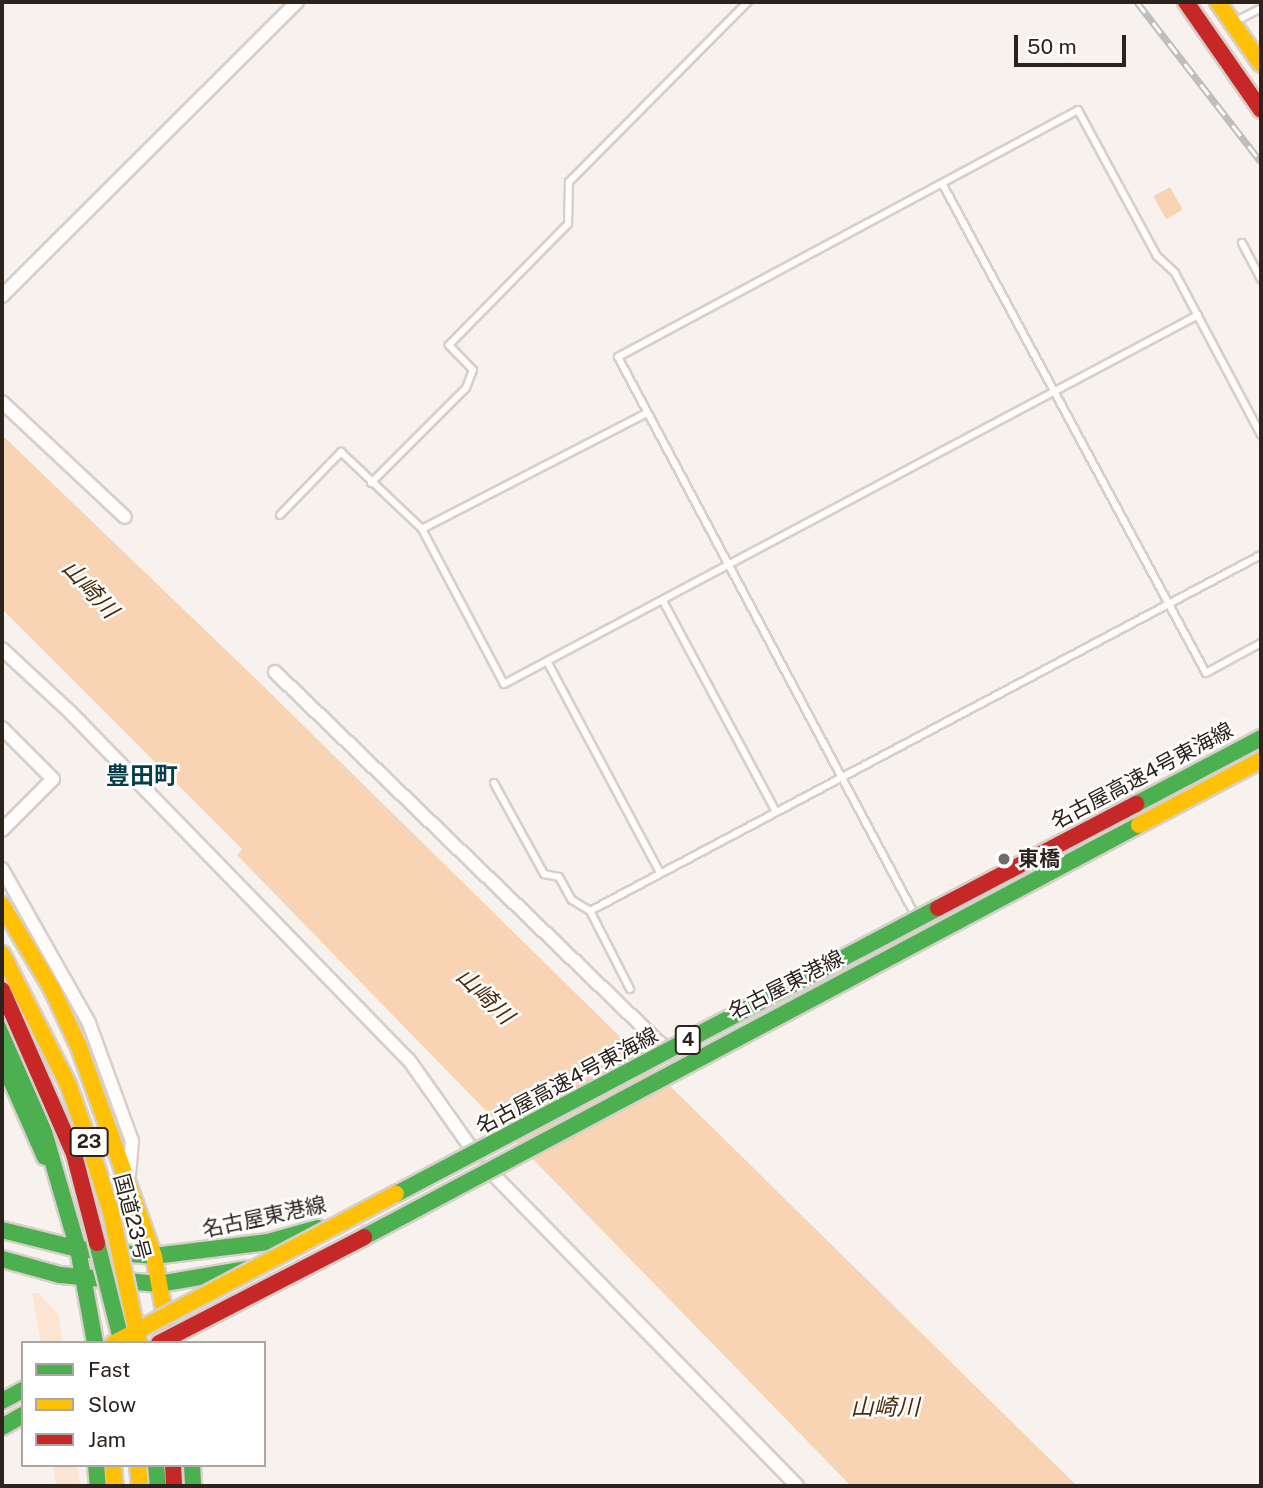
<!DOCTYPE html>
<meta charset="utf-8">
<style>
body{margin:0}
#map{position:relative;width:1263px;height:1488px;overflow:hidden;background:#f7f2ed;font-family:"Public Sans","Noto Sans JP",sans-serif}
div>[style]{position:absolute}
.green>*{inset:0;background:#fbe4d2}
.water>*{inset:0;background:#f8d3b4;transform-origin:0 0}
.roads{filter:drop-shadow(2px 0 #d7cfc9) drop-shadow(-2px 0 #d7cfc9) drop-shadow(0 2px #d7cfc9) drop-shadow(0 -2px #d7cfc9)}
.lane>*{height:6px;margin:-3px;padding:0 3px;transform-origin:3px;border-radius:3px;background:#fefdfc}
.street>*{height:12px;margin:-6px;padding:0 6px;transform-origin:6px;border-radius:6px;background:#fefdfc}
.fast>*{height:16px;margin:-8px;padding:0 8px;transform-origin:8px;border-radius:8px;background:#4caf50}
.slow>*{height:16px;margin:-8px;padding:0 8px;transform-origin:8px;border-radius:8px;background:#ffc107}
.jam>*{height:16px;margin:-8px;padding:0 8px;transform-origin:8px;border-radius:8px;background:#c62828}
.rail>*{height:7px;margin-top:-3.5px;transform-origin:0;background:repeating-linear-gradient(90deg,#fff 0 13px,#c0bebd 0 26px);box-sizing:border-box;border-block:2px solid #c0bebd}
.bridges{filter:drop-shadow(2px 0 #d7cfc9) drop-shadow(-2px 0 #d7cfc9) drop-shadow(0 2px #d7cfc9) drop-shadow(0 -2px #d7cfc9)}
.fast-bridge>*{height:16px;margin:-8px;padding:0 8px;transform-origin:8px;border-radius:8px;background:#4caf50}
.slow-bridge>*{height:16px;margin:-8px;padding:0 8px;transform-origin:8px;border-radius:8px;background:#ffc107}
.jam-bridge>*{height:16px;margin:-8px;padding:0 8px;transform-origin:8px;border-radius:8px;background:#c62828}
.dots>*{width:19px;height:19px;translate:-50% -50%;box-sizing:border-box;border:4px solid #fff;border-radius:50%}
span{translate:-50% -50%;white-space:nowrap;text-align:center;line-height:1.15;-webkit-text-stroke:5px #fff;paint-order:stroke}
.shield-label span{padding:2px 5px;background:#fff;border:2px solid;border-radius:5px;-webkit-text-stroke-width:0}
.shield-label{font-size:19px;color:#2c231c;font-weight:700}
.street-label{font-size:21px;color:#2c231c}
.poi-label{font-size:21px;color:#2c231c;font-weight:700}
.left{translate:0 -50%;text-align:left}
.water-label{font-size:23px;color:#4d2c0a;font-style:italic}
.quarter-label{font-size:24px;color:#033e4d;font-weight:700}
.frame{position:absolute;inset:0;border:4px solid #2c231c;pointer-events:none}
.legend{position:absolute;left:21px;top:1341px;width:245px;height:126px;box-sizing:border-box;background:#fff;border:2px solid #aba7a4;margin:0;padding:9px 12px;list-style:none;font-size:21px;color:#2c231c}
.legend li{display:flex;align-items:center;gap:14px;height:35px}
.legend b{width:35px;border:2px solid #aba7a4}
.scale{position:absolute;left:1014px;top:35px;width:112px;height:32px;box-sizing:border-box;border:4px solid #2c231c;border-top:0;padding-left:9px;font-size:21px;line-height:24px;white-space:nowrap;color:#2c231c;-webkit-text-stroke:5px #fff;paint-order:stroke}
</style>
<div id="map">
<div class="green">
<div style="clip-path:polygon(32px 1293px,38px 1293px,59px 1315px,62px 1343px,41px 1343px)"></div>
<div style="clip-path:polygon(53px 1465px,77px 1465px,80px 1486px,56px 1486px)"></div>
</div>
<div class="water">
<div style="left:1170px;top:187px;width:26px;height:19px;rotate:61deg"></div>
<div style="clip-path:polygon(2px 435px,259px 682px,1077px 1486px,851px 1486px,237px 855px,242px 849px,2px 609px)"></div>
</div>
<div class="roads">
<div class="lane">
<div style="left:1234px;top:22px;width:30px;rotate:-27deg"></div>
<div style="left:943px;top:185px;width:554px;rotate:61.68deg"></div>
<div style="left:1206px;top:673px;width:63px;rotate:-28.6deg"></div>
<div style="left:1242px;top:243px;width:41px;rotate:62.2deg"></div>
<div style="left:371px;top:483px;width:134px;rotate:-45deg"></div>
<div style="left:466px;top:388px;width:19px;rotate:-69deg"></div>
<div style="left:473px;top:370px;width:35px;rotate:-134deg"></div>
<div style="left:449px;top:345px;width:170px;rotate:-45.5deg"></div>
<div style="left:568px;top:224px;width:42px;rotate:-88.6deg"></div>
<div style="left:569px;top:182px;width:254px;rotate:-45.2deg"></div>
<div style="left:280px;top:515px;width:88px;rotate:-45.9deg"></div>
<div style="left:341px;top:452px;width:112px;rotate:43.5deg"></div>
<div style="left:422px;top:529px;width:175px;rotate:62.1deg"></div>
<div style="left:504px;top:684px;width:786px;rotate:-28deg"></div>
<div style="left:422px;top:529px;width:253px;rotate:-27.3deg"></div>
<div style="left:663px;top:601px;width:239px;rotate:61.8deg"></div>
<div style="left:548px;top:663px;width:238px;rotate:61.9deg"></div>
<div style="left:494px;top:783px;width:104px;rotate:61.2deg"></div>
<div style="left:544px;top:874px;width:15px;rotate:11deg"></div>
<div style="left:559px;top:877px;width:26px;rotate:61deg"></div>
<div style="left:572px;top:900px;width:21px;rotate:31deg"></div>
<div style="left:915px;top:915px;width:632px;rotate:-118.02deg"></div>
<div style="left:618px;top:357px;width:522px;rotate:-28.23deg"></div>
<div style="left:1078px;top:110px;width:166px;rotate:61.6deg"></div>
<div style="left:1157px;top:256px;width:25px;rotate:43deg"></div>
<div style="left:1175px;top:273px;width:183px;rotate:62deg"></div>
<div style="left:630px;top:989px;width:88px;rotate:-117.1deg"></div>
<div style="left:590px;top:911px;width:760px;rotate:-27.95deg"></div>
</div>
<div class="street">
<div style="left:2px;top:296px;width:416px;rotate:-44.9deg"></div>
<div style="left:2px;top:402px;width:168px;rotate:43.1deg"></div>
<div style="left:2px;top:649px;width:93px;rotate:42.8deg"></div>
<div style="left:70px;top:712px;width:486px;rotate:45.8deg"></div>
<div style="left:409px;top:1060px;width:116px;rotate:54.8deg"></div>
<div style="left:275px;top:672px;width:549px;rotate:43.97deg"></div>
<div style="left:2px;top:728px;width:72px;rotate:45deg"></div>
<div style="left:53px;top:779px;width:72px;rotate:135deg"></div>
<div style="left:2px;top:869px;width:177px;rotate:60.5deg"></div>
<div style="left:89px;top:1023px;width:126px;rotate:70deg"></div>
<div style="left:132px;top:1141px;width:33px;rotate:95deg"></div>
<div style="left:487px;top:1168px;width:444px;rotate:45.7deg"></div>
</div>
<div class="fast">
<div style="left:2px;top:1028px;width:112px;rotate:68deg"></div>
<div style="left:44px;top:1132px;width:122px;rotate:73.8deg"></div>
<div style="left:78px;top:1249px;width:96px;rotate:79.7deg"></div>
<div style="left:2px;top:1060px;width:106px;rotate:66.1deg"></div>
<div style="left:2px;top:1230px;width:78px;rotate:14deg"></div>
<div style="left:78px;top:1249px;width:76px;rotate:5.3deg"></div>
<div style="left:154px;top:1256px;width:115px;rotate:-7deg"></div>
<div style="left:268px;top:1242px;width:52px;rotate:-15.6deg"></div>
<div style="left:2px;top:1259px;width:60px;rotate:15.4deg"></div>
<div style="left:60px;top:1275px;width:99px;rotate:5.2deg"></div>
<div style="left:159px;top:1284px;width:88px;rotate:-9.8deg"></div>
<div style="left:2px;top:1401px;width:24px;rotate:-28deg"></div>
<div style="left:2px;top:1427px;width:24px;rotate:-30deg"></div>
<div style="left:96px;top:1465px;width:21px;rotate:85deg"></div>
<div style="left:156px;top:1465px;width:21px;rotate:85deg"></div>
<div style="left:192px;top:1465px;width:21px;rotate:87deg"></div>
</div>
<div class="slow">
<div style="left:1218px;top:2px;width:75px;rotate:55.3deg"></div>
<div style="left:2px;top:905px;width:98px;rotate:59.2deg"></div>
<div style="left:52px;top:989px;width:64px;rotate:65deg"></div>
<div style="left:79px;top:1047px;width:222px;rotate:70.3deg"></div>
<div style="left:154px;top:1256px;width:78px;rotate:79.7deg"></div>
<div style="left:113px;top:1465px;width:21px;rotate:85deg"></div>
<div style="left:138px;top:1465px;width:21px;rotate:85deg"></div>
</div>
<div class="jam">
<div style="left:1186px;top:2px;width:131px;rotate:55.2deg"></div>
<div style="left:173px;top:1465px;width:21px;rotate:87deg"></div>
</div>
</div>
<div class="rail">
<div style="left:1137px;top:2px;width:202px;rotate:52.2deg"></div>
</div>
<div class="bridges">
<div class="fast-bridge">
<div style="left:1136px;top:804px;width:141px;rotate:-27.8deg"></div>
<div style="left:396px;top:1194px;width:613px;rotate:-27.82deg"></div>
<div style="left:364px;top:1237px;width:878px;rotate:-28deg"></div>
<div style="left:97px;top:1243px;width:103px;rotate:76deg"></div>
</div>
<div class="slow-bridge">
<div style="left:1139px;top:825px;width:138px;rotate:-28deg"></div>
<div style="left:2px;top:954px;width:146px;rotate:63.1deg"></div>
<div style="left:68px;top:1084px;width:56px;rotate:70.3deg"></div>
<div style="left:87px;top:1137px;width:79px;rotate:72.3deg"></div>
<div style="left:111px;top:1212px;width:134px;rotate:77.9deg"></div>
<div style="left:114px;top:1343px;width:319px;rotate:-27.9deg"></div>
</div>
<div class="jam-bridge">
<div style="left:938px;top:908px;width:224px;rotate:-27.7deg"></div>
<div style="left:2px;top:990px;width:179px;rotate:66.3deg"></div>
<div style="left:74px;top:1154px;width:92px;rotate:75.5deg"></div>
<div style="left:159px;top:1343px;width:231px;rotate:-27.3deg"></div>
</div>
</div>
<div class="dots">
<div style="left:1004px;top:859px;background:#736b65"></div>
</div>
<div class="shield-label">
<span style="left:688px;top:1040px">4</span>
<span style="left:89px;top:1142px">23</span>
</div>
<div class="street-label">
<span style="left:1142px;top:776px;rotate:-28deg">名古屋高速4号東海線</span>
<span style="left:786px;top:985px;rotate:-27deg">名古屋東港線</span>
<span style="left:567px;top:1081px;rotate:-28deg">名古屋高速4号東海線</span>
<span style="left:132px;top:1217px;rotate:75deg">国道23号</span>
<span style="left:264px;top:1217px;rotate:-12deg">名古屋東港線</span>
</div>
<div class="poi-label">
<span class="left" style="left:1018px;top:859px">東橋</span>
</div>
<div class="water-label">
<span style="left:90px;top:589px;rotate:47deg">山崎川</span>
<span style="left:485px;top:996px;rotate:44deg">山崎川</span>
<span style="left:885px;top:1407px">山崎川</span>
</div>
<div class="quarter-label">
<span style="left:142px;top:776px">豊田町</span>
</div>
<div class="frame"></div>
<ul class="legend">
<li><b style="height:9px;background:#4caf50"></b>Fast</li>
<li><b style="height:9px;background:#ffc107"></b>Slow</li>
<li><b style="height:9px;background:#c62828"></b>Jam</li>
</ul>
<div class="scale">50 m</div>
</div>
